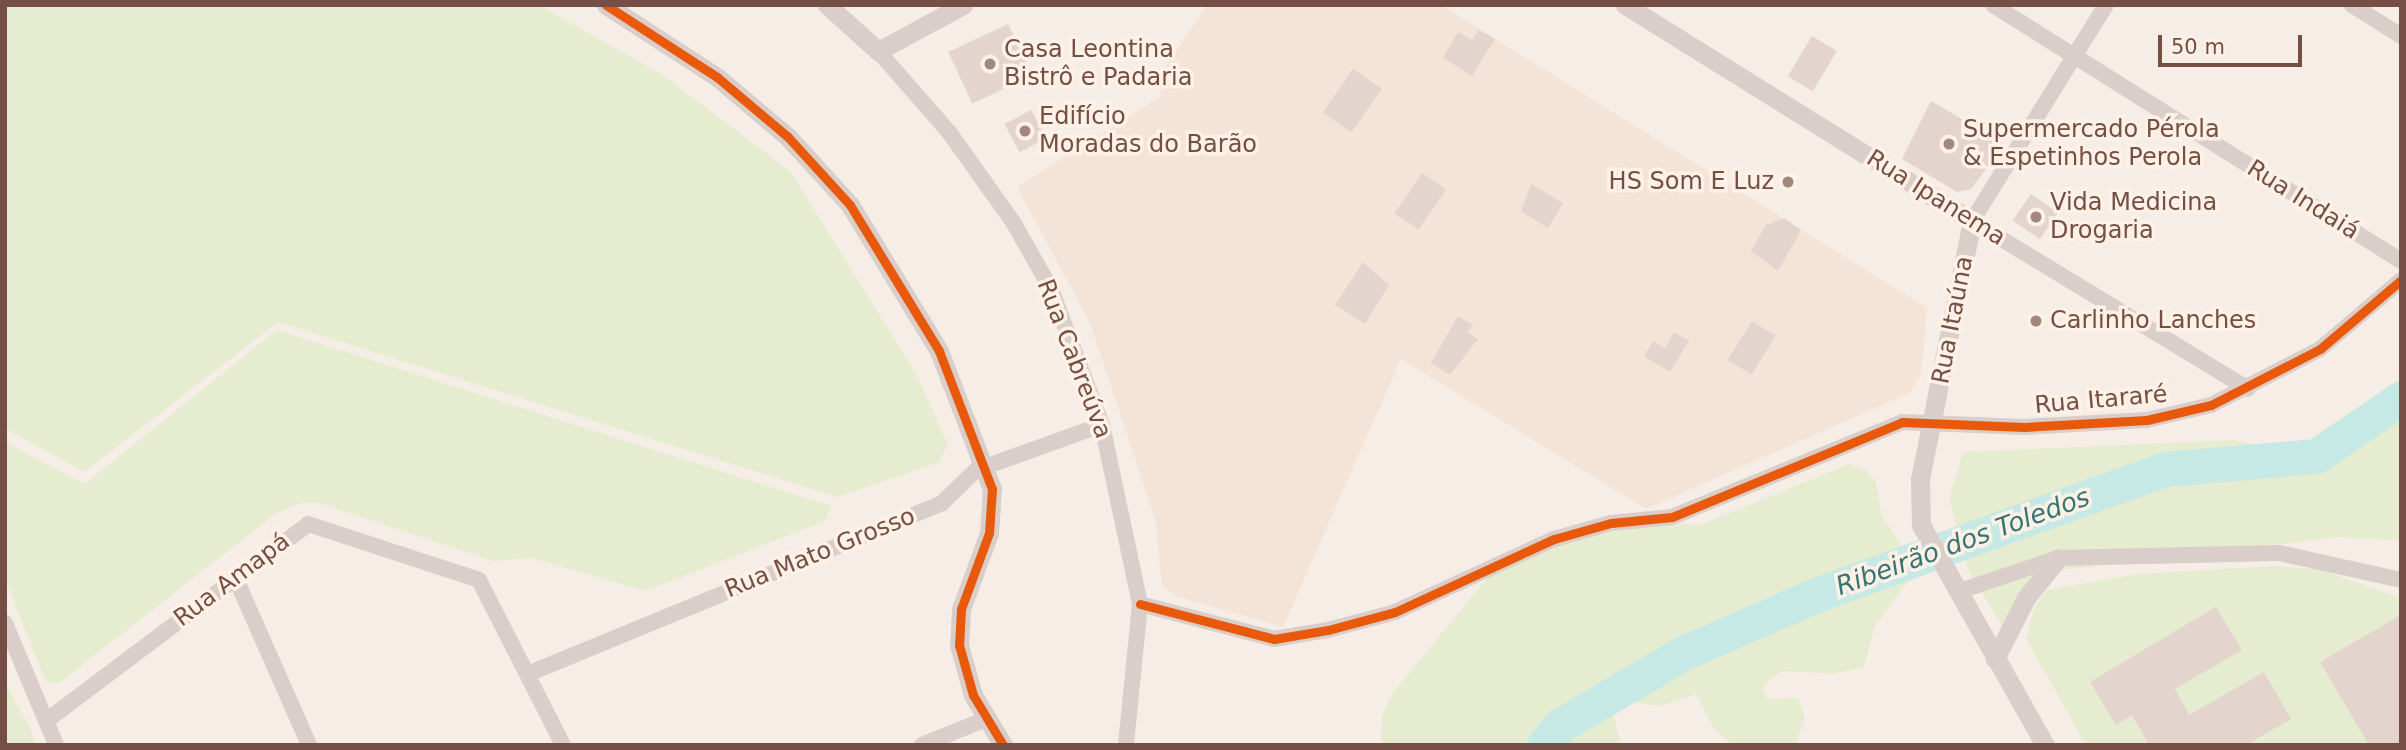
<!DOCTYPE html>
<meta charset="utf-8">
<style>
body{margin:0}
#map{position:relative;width:2406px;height:750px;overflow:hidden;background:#f6eee6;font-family:"DejaVu Sans",sans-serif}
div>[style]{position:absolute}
.residential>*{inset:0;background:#f4e3d7}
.green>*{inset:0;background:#e5eccf}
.river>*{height:35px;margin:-17.5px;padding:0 17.5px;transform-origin:17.5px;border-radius:17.5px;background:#c7e9e6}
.building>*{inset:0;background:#e3d4cd;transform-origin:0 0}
.minor>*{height:16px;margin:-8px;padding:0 8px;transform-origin:8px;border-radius:8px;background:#dacecb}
.tertiary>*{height:19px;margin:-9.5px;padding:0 9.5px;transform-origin:9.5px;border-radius:9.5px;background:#dacecb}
.cycleway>*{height:9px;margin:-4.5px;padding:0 4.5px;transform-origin:4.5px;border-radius:4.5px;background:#e8590c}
.dots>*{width:19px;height:19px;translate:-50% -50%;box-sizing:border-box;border:4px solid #fff1e6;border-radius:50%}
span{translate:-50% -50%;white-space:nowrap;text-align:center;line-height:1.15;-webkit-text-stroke:7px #fff1e6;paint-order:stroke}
.poi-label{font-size:24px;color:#754f46}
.left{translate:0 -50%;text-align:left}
.right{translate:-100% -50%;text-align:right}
.street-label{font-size:24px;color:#754f46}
.water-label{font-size:26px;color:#377474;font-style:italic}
.frame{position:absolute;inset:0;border:7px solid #754f46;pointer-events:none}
.scale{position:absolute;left:2158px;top:35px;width:144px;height:32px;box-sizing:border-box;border:4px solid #754f46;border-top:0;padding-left:9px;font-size:21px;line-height:24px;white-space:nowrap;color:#754f46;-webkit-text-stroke:5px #fff1e6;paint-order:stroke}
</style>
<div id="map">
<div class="residential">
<div style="clip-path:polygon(1207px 5px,1441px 5px,1927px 308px,1921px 374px,1910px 393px,1646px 509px,1401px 359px,1283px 627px,1178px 597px,1162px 585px,1155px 519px,1090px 323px,1017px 187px,1160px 97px,1164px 69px)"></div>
</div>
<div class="green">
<div style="clip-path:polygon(5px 5px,541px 6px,661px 74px,791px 172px,918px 377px,948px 445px,938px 463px,837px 497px,278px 322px,84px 472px,5px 428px)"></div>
<div style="clip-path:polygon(277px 330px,831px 506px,825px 521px,645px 591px,532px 558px,493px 561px,319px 503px,299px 503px,275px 514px,59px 683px,46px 682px,5px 579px,5px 442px,85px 484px)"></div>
<div style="clip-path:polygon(2401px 398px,2401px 541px,2340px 537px,2054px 571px,2001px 625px,1967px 567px,1949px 498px,1963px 452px,2233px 440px,2316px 455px)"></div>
<div style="clip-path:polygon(1849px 464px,1865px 469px,1876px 482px,1882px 516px,1911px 560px,1911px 577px,1875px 626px,1864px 667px,1832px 674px,1784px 671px,1770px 679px,1763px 690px,1768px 699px,1798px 698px,1805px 719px,1795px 745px,1732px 745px,1715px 731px,1696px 694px,1661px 706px,1618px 701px,1612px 707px,1621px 745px,1381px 745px,1382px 715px,1392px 694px,1490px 575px,1610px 519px,1700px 525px)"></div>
<div style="clip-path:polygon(2272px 566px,2318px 569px,2401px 598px,2401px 745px,2086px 745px,2026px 639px,2034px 608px,2047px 590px,2137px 574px)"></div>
<div style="clip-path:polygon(5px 682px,30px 728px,37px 745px,5px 745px)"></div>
</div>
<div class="river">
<div style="left:1544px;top:745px;width:26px;rotate:-50deg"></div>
<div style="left:1561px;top:725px;width:142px;rotate:-30.5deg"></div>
<div style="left:1683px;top:653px;width:150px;rotate:-23.5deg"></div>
<div style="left:1821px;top:593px;width:367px;rotate:-19.8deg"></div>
<div style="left:2166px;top:469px;width:151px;rotate:-5deg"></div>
<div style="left:2316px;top:456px;width:103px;rotate:-34.3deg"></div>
</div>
<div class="building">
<div style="left:1008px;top:24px;width:57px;height:66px;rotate:65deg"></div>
<div style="clip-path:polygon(1479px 30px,1495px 39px,1472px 76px,1443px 58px,1458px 32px,1472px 40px)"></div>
<div style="left:1812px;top:36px;width:29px;height:47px;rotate:31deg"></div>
<div style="left:1353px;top:69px;width:35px;height:53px;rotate:35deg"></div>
<div style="clip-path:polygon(1931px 101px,2005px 144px,1971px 189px,1957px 192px,1902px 159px)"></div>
<div style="left:1031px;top:110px;width:32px;height:30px;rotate:62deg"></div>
<div style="left:1422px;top:173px;width:29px;height:49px;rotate:34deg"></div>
<div style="clip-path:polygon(1531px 184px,1563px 203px,1548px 228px,1521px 211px)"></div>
<div style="left:2031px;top:194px;width:33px;height:32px;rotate:35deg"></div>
<div style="clip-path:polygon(1784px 218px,1801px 230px,1778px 271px,1751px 251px,1766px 225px)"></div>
<div style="clip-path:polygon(1363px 262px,1389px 285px,1365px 324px,1335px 305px)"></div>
<div style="clip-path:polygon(1458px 316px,1473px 325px,1467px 332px,1478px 339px,1450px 375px,1431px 363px)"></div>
<div style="left:1752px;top:321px;width:28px;height:46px;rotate:32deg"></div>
<div style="clip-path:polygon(1674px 332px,1689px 341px,1670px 372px,1644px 356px,1653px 341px,1665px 348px)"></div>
<div style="clip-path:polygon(2216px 607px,2242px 650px,2175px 689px,2189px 715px,2264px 672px,2291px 719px,2246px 745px,2149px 745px,2132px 715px,2116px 725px,2090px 682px)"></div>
<div style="clip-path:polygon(2401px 615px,2401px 745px,2369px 745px,2320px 662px)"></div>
</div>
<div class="minor">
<div style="left:1993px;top:5px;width:482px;rotate:32.1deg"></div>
<div style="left:2106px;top:5px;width:254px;rotate:121.8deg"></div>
<div style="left:1972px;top:221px;width:323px;rotate:31.3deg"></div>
<div style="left:2352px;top:5px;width:58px;rotate:32.3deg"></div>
<div style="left:878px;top:51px;width:108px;rotate:48.8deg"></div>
<div style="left:949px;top:132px;width:110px;rotate:54.6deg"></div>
<div style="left:1013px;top:222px;width:77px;rotate:60.4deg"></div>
<div style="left:1051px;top:289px;width:145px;rotate:69.4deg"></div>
<div style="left:1102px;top:425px;width:183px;rotate:78deg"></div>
<div style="left:1140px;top:604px;width:142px;rotate:95.7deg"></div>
<div style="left:235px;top:577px;width:184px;rotate:66.2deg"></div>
<div style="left:1957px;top:592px;width:107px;rotate:-18.6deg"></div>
<div style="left:2058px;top:558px;width:221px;rotate:-1.3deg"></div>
<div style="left:2279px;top:553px;width:125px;rotate:12.5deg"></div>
<div style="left:1140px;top:604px;width:138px;rotate:14.6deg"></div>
<div style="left:1274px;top:639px;width:55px;rotate:-9.5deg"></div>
<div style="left:1328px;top:630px;width:69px;rotate:-15deg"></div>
<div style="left:1395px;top:612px;width:175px;rotate:-24.7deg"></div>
<div style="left:1554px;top:539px;width:59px;rotate:-15.7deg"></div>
<div style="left:1611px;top:523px;width:61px;rotate:-5.6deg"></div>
<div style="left:1672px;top:517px;width:249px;rotate:-22.4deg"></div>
<div style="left:1902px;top:422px;width:122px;rotate:2.3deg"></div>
<div style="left:2024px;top:427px;width:123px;rotate:-3.3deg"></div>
<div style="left:2147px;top:420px;width:66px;rotate:-13.2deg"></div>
<div style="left:2211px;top:405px;width:123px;rotate:-27.2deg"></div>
<div style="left:2320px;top:349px;width:106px;rotate:-40.4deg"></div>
<div style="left:5px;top:623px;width:132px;rotate:67.3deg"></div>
<div style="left:530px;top:673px;width:446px;rotate:-22.4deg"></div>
<div style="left:942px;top:503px;width:47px;rotate:-44.1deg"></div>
<div style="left:976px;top:470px;width:134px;rotate:-19.7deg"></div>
<div style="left:46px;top:721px;width:328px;rotate:-36.9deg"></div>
<div style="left:308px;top:524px;width:180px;rotate:18.1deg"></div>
<div style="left:479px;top:580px;width:185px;rotate:63deg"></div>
<div style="left:922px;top:745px;width:69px;rotate:-22.1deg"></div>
</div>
<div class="tertiary">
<div style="left:606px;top:5px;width:132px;rotate:33deg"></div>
<div style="left:717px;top:77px;width:93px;rotate:40.2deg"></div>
<div style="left:788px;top:137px;width:92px;rotate:47.6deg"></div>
<div style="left:850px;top:205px;width:171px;rotate:58.6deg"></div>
<div style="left:939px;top:351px;width:148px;rotate:69deg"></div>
<div style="left:992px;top:489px;width:44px;rotate:93.9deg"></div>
<div style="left:989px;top:533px;width:81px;rotate:110.2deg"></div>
<div style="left:961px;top:609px;width:36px;rotate:93deg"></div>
<div style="left:959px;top:645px;width:52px;rotate:74.4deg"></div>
<div style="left:973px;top:695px;width:58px;rotate:59deg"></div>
<div style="left:827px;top:5px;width:69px;rotate:42deg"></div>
<div style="left:878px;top:51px;width:97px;rotate:-28.4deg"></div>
<div style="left:1625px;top:5px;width:409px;rotate:31.9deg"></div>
<div style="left:1972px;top:221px;width:263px;rotate:101.4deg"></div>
<div style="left:1920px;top:479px;width:46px;rotate:88.8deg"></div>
<div style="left:1921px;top:525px;width:253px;rotate:60.6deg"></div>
<div style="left:1995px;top:659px;width:68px;rotate:-63.1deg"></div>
<div style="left:2026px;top:598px;width:51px;rotate:-51.3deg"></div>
</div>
<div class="cycleway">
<div style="left:606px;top:5px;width:132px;rotate:33deg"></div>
<div style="left:717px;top:77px;width:93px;rotate:40.2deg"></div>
<div style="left:788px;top:137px;width:92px;rotate:47.6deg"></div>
<div style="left:850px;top:205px;width:171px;rotate:58.6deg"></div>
<div style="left:939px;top:351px;width:148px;rotate:69deg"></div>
<div style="left:992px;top:489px;width:44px;rotate:93.9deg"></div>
<div style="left:989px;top:533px;width:81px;rotate:110.2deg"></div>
<div style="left:961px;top:609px;width:36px;rotate:93deg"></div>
<div style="left:959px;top:645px;width:52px;rotate:74.4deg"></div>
<div style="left:973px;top:695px;width:58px;rotate:59deg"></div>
<div style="left:1140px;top:604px;width:138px;rotate:14.6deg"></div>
<div style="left:1274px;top:639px;width:55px;rotate:-9.5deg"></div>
<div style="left:1328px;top:630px;width:69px;rotate:-15deg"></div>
<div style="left:1395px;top:612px;width:175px;rotate:-24.7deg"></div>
<div style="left:1554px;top:539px;width:59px;rotate:-15.7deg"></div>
<div style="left:1611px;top:523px;width:61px;rotate:-5.6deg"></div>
<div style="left:1672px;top:517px;width:249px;rotate:-22.4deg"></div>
<div style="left:1902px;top:422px;width:122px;rotate:2.3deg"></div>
<div style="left:2024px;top:427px;width:123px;rotate:-3.3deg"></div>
<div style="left:2147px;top:420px;width:66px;rotate:-13.2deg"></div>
<div style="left:2211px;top:405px;width:123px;rotate:-27.2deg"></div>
<div style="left:2320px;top:349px;width:106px;rotate:-40.4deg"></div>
</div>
<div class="dots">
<div style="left:990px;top:64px;background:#a2877e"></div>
<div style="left:1025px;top:131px;background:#a2877e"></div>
<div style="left:1949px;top:144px;background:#a2877e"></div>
<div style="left:1788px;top:182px;background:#a2877e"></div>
<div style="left:2036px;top:217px;background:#a2877e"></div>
<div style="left:2036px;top:321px;background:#a2877e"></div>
</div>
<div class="poi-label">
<span class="left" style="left:1004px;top:64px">Casa Leontina<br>Bistrô e Padaria</span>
<span class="left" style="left:1039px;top:131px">Edifício<br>Moradas do Barão</span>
<span class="left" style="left:1963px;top:144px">Supermercado Pérola<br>&amp; Espetinhos Perola</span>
<span class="right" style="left:1774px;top:182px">HS Som E Luz</span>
<span class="left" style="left:2050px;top:217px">Vida Medicina<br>Drogaria</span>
<span class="left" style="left:2050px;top:321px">Carlinho Lanches</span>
</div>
<div class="street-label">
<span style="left:1936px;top:198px;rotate:32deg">Rua Ipanema</span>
<span style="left:2303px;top:200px;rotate:32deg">Rua Indaiá</span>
<span style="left:1953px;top:320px;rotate:-79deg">Rua Itaúna</span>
<span style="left:1074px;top:359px;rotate:69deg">Rua Cabreúva</span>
<span style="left:2101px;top:400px;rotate:-5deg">Rua Itararé</span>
<span style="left:820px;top:553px;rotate:-22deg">Rua Mato Grosso</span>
<span style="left:232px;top:580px;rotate:-37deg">Rua Amapá</span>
</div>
<div class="water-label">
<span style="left:1963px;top:542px;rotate:-20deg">Ribeirão dos Toledos</span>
</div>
<div class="frame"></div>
<div class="scale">50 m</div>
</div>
